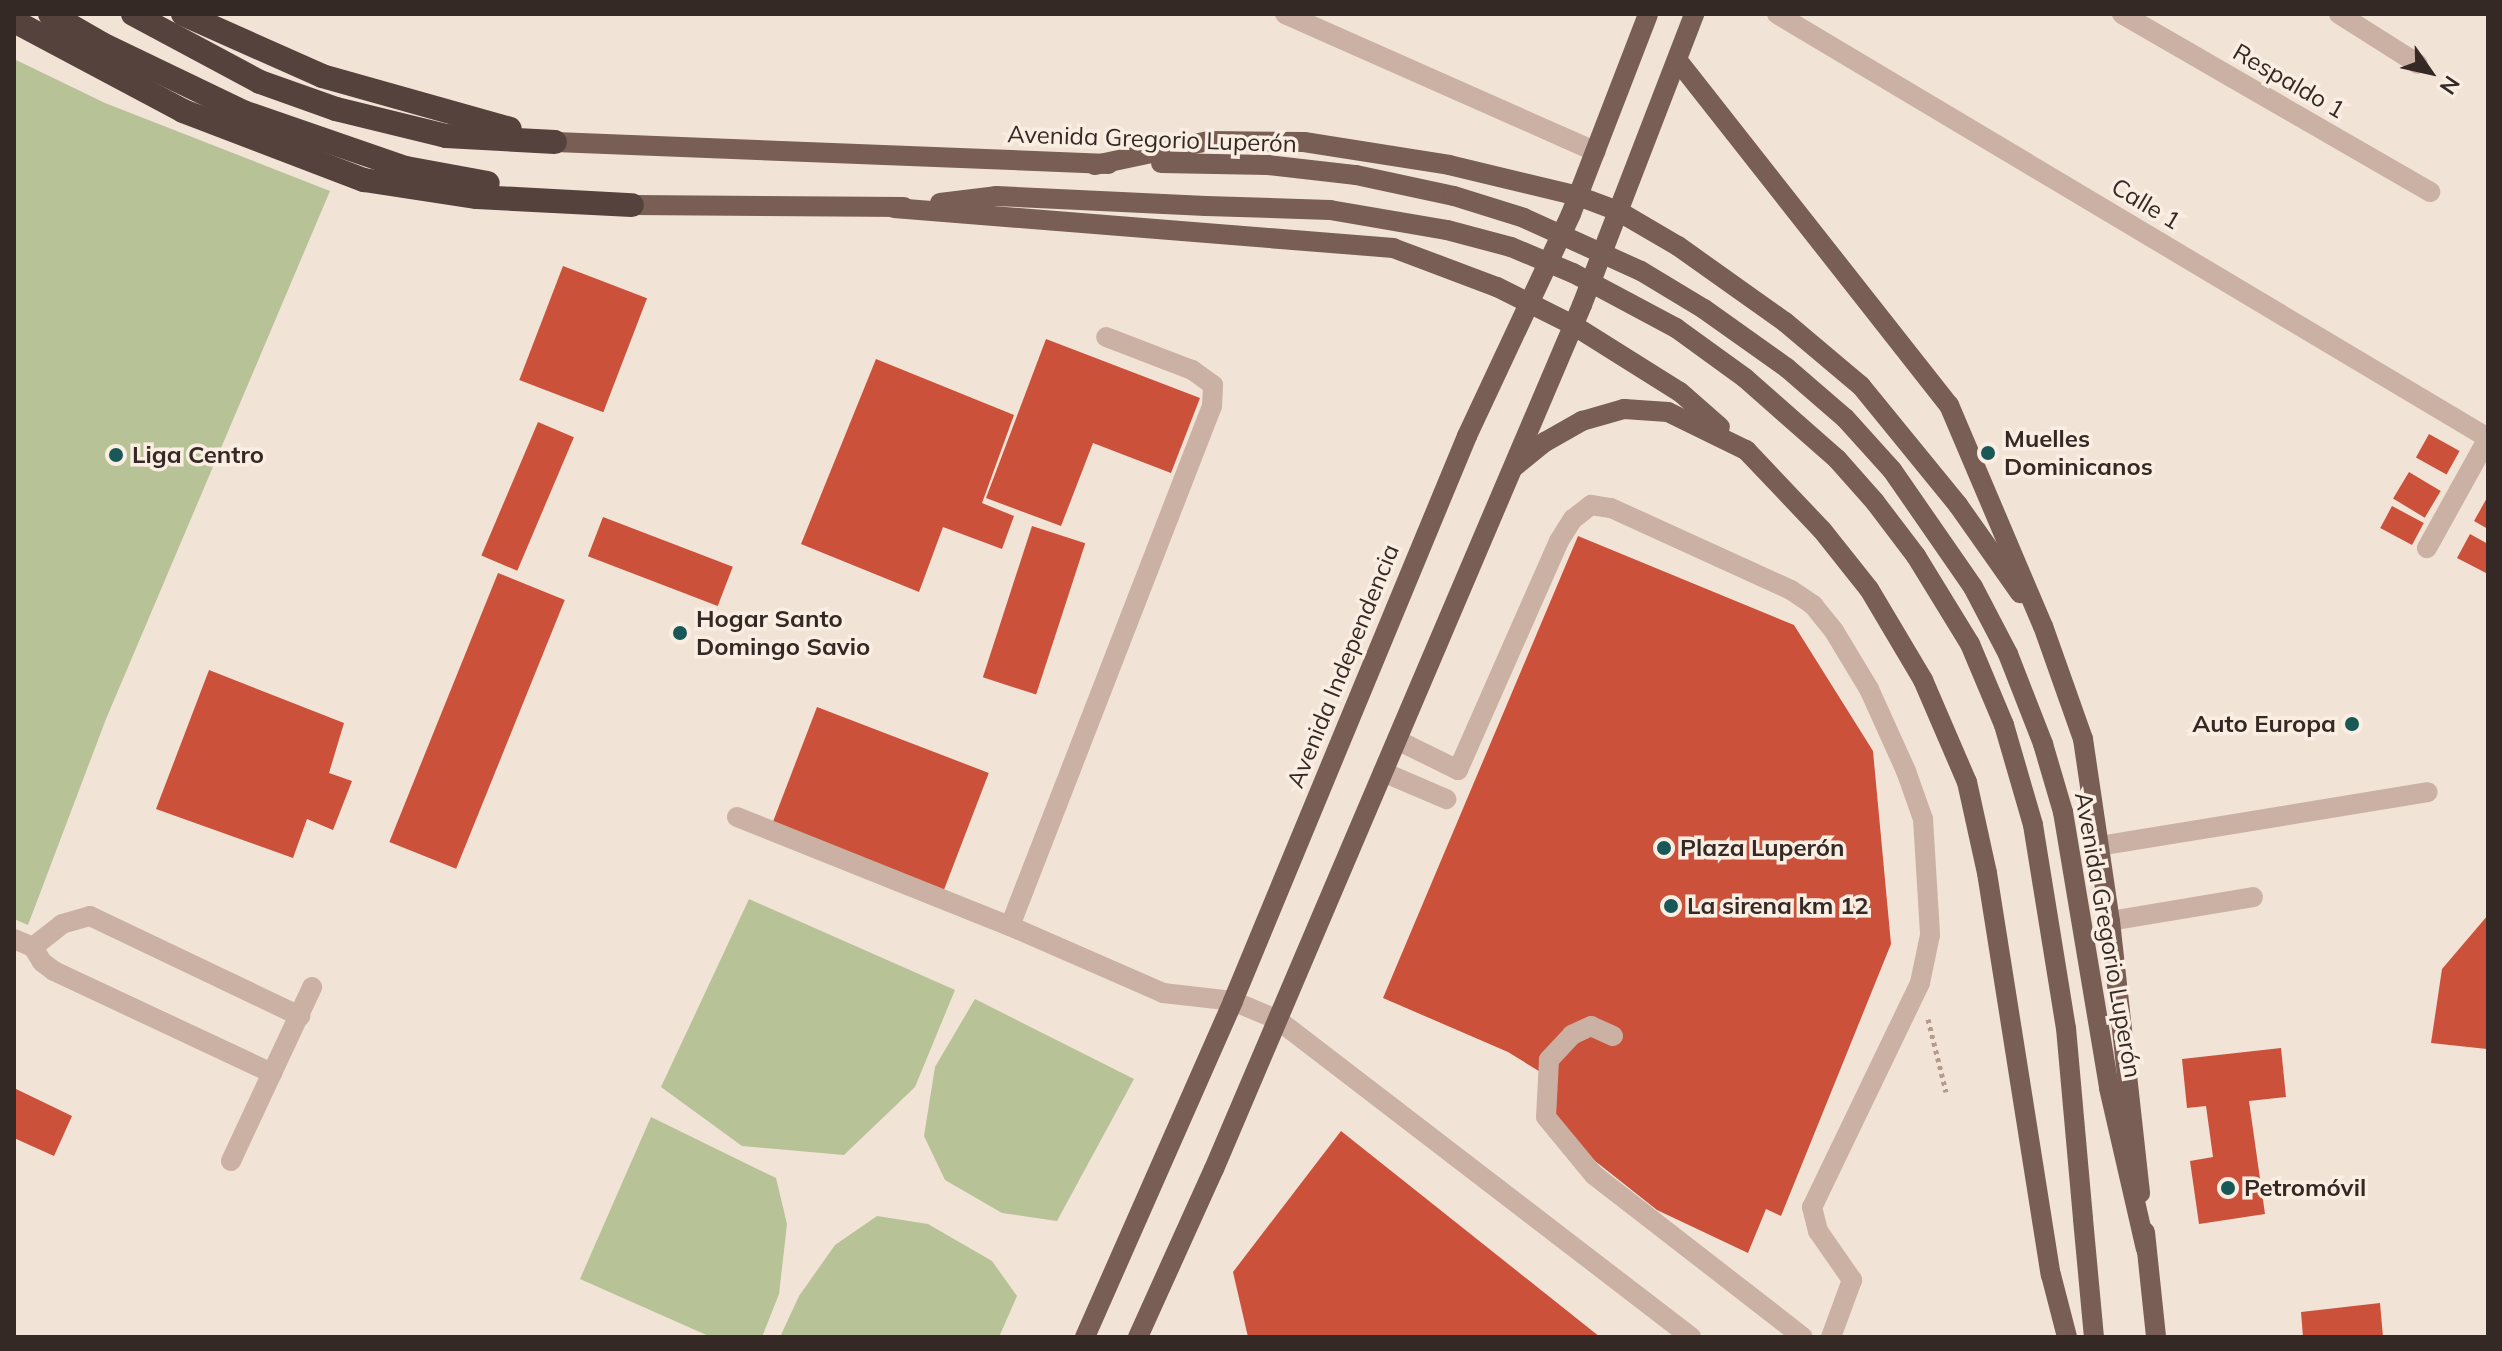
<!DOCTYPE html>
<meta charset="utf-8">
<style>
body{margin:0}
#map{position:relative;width:2502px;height:1351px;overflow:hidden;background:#f2e3d7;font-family:Mulish,sans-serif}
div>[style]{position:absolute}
.green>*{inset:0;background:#b7c297}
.building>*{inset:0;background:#cc513b;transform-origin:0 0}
.path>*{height:5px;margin-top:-2.5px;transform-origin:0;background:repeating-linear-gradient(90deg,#b69b8d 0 4px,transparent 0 8px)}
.minor>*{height:20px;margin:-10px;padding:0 10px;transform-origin:10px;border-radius:10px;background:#cab1a3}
.major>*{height:20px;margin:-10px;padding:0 10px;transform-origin:10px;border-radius:10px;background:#785e55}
.highway>*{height:24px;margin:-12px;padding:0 12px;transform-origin:12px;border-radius:12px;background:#56423c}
.major-bridge>*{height:20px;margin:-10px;padding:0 10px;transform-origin:10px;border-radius:10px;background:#785e55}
.dots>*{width:22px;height:22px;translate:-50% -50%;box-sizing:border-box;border:4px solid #faeee3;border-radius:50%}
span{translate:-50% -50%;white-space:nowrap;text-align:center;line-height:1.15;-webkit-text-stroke:7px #faeee3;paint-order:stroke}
.street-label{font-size:24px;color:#352925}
.poi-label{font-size:24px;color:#352925;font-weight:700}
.left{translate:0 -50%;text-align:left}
.right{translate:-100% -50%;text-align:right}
.frame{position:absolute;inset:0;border:16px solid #352925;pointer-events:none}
.north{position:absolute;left:2390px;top:32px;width:80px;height:80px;-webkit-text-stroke:6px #faeee3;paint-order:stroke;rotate:124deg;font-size:22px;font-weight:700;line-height:32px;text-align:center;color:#352925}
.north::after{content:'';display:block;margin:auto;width:28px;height:36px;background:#352925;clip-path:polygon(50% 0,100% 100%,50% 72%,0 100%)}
</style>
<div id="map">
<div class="green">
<div style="clip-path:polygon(14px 59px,105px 103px,330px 191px,106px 719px,28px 925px,14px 919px)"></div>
<div style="clip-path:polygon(749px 899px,955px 990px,915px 1087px,844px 1155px,742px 1146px,661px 1087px)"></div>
<div style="clip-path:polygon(975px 999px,1134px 1079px,1057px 1221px,1002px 1213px,945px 1180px,924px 1136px,935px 1067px)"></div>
<div style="clip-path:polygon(651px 1117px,776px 1178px,787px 1224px,779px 1294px,762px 1337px,711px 1337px,580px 1279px)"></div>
<div style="clip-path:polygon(877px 1216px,928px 1224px,992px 1261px,1017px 1296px,999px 1337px,780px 1337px,799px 1296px,835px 1245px)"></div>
</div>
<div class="building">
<div style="left:563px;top:266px;width:90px;height:122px;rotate:21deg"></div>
<div style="clip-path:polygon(1046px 339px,1200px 398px,1171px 473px,1093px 443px,1061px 526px,986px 498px)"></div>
<div style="clip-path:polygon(876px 359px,1014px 415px,982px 503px,1014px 516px,1002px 549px,943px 527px,919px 592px,801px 544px)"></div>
<div style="left:538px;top:422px;width:39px;height:145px;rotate:23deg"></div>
<div style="left:2429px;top:434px;width:35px;height:27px;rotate:29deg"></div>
<div style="left:2409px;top:472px;width:37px;height:31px;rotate:31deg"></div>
<div style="clip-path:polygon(2488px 496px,2488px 529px,2474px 521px)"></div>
<div style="left:2392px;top:506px;width:36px;height:25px;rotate:28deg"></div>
<div style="left:603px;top:517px;width:139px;height:42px;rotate:21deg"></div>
<div style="left:1032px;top:526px;width:56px;height:159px;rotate:18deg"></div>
<div style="clip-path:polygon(2470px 534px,2488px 544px,2488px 574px,2457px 558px)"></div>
<div style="clip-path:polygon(1578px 536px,1794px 625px,1873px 751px,1891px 944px,1781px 1216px,1766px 1209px,1748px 1253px,1657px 1210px,1542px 1119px,1542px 1073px,1508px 1052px,1383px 998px)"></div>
<div style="left:498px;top:573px;width:72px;height:290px;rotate:22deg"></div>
<div style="clip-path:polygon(209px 670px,344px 723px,329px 773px,352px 781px,333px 830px,307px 819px,293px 858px,156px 809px)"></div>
<div style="left:817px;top:707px;width:184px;height:125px;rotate:21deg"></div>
<div style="clip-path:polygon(2488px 915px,2487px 1049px,2431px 1043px,2442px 969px)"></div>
<div style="clip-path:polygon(2281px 1048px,2286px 1097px,2249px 1101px,2265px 1214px,2199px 1224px,2190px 1161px,2213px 1157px,2206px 1106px,2187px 1108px,2182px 1059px)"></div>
<div style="clip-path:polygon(14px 1088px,72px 1116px,54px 1156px,14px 1138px)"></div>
<div style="clip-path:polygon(1341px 1131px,1600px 1337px,1248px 1337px,1233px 1272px)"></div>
<div style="clip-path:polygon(2380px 1303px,2383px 1337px,2303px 1337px,2301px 1312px)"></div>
</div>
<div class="path">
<div style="left:1928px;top:1019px;width:75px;rotate:76.1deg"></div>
</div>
<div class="minor">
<div style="left:1285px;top:14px;width:340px;rotate:23.9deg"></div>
<div style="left:1777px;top:14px;width:828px;rotate:30.81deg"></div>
<div style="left:2488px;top:438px;width:126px;rotate:119deg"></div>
<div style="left:2122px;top:14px;width:356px;rotate:30deg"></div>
<div style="left:2339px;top:14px;width:93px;rotate:32.3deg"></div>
<div style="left:1397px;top:740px;width:68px;rotate:26.2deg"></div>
<div style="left:1458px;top:770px;width:250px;rotate:-66.2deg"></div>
<div style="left:1559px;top:541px;width:26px;rotate:-58deg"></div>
<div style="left:1573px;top:519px;width:23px;rotate:-38deg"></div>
<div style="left:1591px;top:505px;width:20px;rotate:9deg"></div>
<div style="left:1611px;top:508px;width:198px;rotate:24.5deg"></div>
<div style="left:1791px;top:590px;width:27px;rotate:34deg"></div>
<div style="left:1813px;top:605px;width:33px;rotate:51deg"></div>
<div style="left:1834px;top:631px;width:68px;rotate:58.9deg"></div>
<div style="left:1869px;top:689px;width:90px;rotate:65.7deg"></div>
<div style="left:1906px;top:771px;width:51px;rotate:70.5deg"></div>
<div style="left:1923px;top:819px;width:116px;rotate:86.5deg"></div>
<div style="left:1930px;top:935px;width:49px;rotate:101.8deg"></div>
<div style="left:1920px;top:983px;width:249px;rotate:115.7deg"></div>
<div style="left:1812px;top:1207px;width:25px;rotate:76deg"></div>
<div style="left:1818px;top:1231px;width:60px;rotate:55.2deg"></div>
<div style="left:1852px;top:1280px;width:61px;rotate:110.2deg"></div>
<div style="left:1383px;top:772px;width:69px;rotate:23.2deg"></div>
<div style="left:737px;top:817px;width:294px;rotate:21.8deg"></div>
<div style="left:1010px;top:926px;width:167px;rotate:23.6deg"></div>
<div style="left:1163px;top:993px;width:70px;rotate:6.5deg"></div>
<div style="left:1233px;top:1001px;width:49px;rotate:22.9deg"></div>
<div style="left:1278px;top:1020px;width:521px;rotate:37.51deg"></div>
<div style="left:2099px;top:846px;width:333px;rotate:-9.3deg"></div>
<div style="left:2110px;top:921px;width:145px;rotate:-9.5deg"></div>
<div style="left:1010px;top:926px;width:558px;rotate:-68.77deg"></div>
<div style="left:1212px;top:406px;width:21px;rotate:-87deg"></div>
<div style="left:1213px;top:385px;width:26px;rotate:-144deg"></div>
<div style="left:1192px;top:370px;width:92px;rotate:-159deg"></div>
<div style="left:14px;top:939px;width:21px;rotate:23deg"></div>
<div style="left:33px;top:947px;width:17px;rotate:59deg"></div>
<div style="left:42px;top:962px;width:15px;rotate:37deg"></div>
<div style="left:54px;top:971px;width:241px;rotate:25.1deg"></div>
<div style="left:33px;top:947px;width:37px;rotate:-38deg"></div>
<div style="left:62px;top:924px;width:29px;rotate:-16deg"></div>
<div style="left:90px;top:916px;width:233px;rotate:25.5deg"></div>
<div style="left:1613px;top:1036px;width:24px;rotate:-156deg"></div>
<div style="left:1591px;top:1026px;width:21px;rotate:155deg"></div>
<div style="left:1572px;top:1035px;width:34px;rotate:133deg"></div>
<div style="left:1549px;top:1060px;width:57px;rotate:93deg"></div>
<div style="left:1546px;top:1117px;width:75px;rotate:50.4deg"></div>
<div style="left:1594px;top:1175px;width:264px;rotate:37.8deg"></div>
<div style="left:231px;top:1161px;width:192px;rotate:-65deg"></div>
</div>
<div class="major">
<div style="left:1678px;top:61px;width:438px;rotate:51.8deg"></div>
<div style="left:1949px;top:405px;width:240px;rotate:67deg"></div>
<div style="left:2043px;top:626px;width:120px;rotate:70.5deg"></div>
<div style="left:2083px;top:739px;width:184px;rotate:81.6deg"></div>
<div style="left:2110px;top:921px;width:274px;rotate:83.7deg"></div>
<div style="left:555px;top:142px;width:554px;rotate:2.27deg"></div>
<div style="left:1095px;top:165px;width:116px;rotate:-11.9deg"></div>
<div style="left:1209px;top:141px;width:95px;rotate:0.6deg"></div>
<div style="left:1304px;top:142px;width:147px;rotate:9deg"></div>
<div style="left:1449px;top:165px;width:133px;rotate:13.5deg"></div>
<div style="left:1578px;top:196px;width:43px;rotate:20.6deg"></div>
<div style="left:1618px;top:211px;width:69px;rotate:30.3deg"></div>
<div style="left:1678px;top:246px;width:131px;rotate:35.4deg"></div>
<div style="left:1785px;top:322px;width:99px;rotate:40.1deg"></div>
<div style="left:1861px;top:386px;width:154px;rotate:50.8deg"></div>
<div style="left:1958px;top:505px;width:108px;rotate:54.8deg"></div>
<div style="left:940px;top:203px;width:56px;rotate:-7.1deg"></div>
<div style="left:996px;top:196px;width:210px;rotate:2.7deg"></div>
<div style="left:632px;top:205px;width:272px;rotate:0.4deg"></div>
<div style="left:894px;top:208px;width:501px;rotate:4.58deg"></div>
<div style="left:1393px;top:248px;width:111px;rotate:20.6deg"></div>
<div style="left:1497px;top:287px;width:85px;rotate:26.6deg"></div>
<div style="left:1573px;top:325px;width:126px;rotate:32.1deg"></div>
<div style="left:1680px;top:392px;width:53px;rotate:41.2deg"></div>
<div style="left:1514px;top:467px;width:40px;rotate:-39deg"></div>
<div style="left:1545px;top:442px;width:43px;rotate:-29.6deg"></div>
<div style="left:1582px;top:421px;width:44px;rotate:-15.9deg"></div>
<div style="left:1624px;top:409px;width:44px;rotate:3.9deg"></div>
<div style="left:1668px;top:412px;width:87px;rotate:26deg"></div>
<div style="left:1746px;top:450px;width:110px;rotate:46.5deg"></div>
<div style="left:1822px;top:530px;width:75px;rotate:51.5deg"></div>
<div style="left:1869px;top:589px;width:106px;rotate:59.3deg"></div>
<div style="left:1923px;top:680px;width:111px;rotate:66.7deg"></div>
<div style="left:1967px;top:782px;width:93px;rotate:77.6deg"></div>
<div style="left:1987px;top:873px;width:407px;rotate:81deg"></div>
<div style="left:2051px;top:1275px;width:64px;rotate:75.5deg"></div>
<div style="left:2083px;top:1219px;width:119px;rotate:84.7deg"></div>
<div style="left:2145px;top:1232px;width:106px;rotate:84deg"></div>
<div style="left:1085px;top:1337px;width:367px;rotate:-66.2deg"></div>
<div style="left:1233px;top:1001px;width:612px;rotate:-67.5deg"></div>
<div style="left:1467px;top:436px;width:245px;rotate:-64.9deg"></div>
<div style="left:1571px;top:214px;width:214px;rotate:-68.9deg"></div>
<div style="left:1138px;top:1337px;width:184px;rotate:-65.7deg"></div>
<div style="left:1214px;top:1169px;width:939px;rotate:-66.93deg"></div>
<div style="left:1582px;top:305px;width:312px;rotate:-68.9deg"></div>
</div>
<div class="highway">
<div style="left:50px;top:14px;width:60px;rotate:30deg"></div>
<div style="left:102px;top:44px;width:157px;rotate:25.7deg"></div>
<div style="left:243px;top:112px;width:172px;rotate:19deg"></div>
<div style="left:406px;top:168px;width:83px;rotate:10.4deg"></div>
<div style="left:133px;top:14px;width:144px;rotate:28.2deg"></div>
<div style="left:260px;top:82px;width:81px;rotate:19.6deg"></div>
<div style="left:336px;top:109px;width:113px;rotate:13.8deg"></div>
<div style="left:446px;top:136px;width:109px;rotate:3.2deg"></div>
<div style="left:183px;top:14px;width:152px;rotate:24deg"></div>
<div style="left:322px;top:76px;width:195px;rotate:15.7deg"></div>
<div style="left:14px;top:21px;width:191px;rotate:28deg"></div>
<div style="left:183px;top:111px;width:194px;rotate:20.9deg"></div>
<div style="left:364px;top:180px;width:114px;rotate:8.6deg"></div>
<div style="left:477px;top:197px;width:155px;rotate:3deg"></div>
</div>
<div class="major-bridge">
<div style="left:1161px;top:163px;width:107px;rotate:1.1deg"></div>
<div style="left:1268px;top:165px;width:89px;rotate:6.5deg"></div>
<div style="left:1356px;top:175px;width:100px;rotate:12.1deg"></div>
<div style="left:1454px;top:196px;width:73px;rotate:17.4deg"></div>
<div style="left:1524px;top:218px;width:128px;rotate:24.4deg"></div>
<div style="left:1641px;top:271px;width:74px;rotate:31.1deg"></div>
<div style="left:1704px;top:309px;width:102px;rotate:35.4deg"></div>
<div style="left:1787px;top:368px;width:77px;rotate:40.8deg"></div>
<div style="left:1845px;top:418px;width:70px;rotate:47.9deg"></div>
<div style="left:1892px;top:470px;width:142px;rotate:55.3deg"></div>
<div style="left:1973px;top:587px;width:76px;rotate:62.4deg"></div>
<div style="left:2008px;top:654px;width:97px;rotate:68.7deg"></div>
<div style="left:2043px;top:744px;width:71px;rotate:73.6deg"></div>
<div style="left:2063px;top:812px;width:280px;rotate:80.5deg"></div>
<div style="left:2109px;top:1088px;width:165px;rotate:77.1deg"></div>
<div style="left:1206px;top:206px;width:124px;rotate:1.8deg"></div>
<div style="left:1330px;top:210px;width:119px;rotate:9.7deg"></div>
<div style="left:1447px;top:230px;width:66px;rotate:14.9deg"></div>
<div style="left:1511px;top:247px;width:67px;rotate:22.8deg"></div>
<div style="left:1573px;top:273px;width:117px;rotate:28.1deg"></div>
<div style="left:1676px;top:328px;width:85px;rotate:35.9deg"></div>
<div style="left:1745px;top:378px;width:123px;rotate:41.4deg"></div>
<div style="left:1837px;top:459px;width:57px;rotate:48.5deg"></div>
<div style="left:1875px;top:502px;width:68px;rotate:52.8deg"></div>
<div style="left:1916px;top:556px;width:103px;rotate:58.5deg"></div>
<div style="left:1970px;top:644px;width:88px;rotate:67.2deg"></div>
<div style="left:2004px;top:725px;width:104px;rotate:73.8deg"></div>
<div style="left:2033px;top:825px;width:206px;rotate:80.8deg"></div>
<div style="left:2066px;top:1028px;width:192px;rotate:84.9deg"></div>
</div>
<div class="dots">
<div style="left:1988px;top:453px;background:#195857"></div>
<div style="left:116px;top:455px;background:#195857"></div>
<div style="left:680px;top:633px;background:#195857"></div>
<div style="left:2352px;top:724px;background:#195857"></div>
<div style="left:1664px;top:848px;background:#195857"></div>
<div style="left:1671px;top:906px;background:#195857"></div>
<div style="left:2228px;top:1188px;background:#195857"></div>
</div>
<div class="street-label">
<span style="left:2289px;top:81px;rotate:30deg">Respaldo 1</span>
<span style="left:1152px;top:139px;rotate:2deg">Avenida Gregorio Luperón</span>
<span style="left:2146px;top:204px;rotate:31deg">Calle 1</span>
<span style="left:1343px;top:666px;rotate:-68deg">Avenida Independencia</span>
<span style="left:2108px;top:935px;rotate:80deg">Avenida Gregorio Luperón</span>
</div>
<div class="poi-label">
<span class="left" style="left:2004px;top:453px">Muelles<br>Dominicanos</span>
<span class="left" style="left:132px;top:455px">Liga Centro</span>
<span class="left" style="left:696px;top:633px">Hogar Santo<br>Domingo Savio</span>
<span class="right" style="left:2336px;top:724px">Auto Europa</span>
<span class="left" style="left:1680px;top:848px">Plaza Luperón</span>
<span class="left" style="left:1687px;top:906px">La sirena km 12</span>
<span class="left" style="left:2244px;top:1188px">Petromóvil</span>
</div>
<div class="frame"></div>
<div class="north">N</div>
</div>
